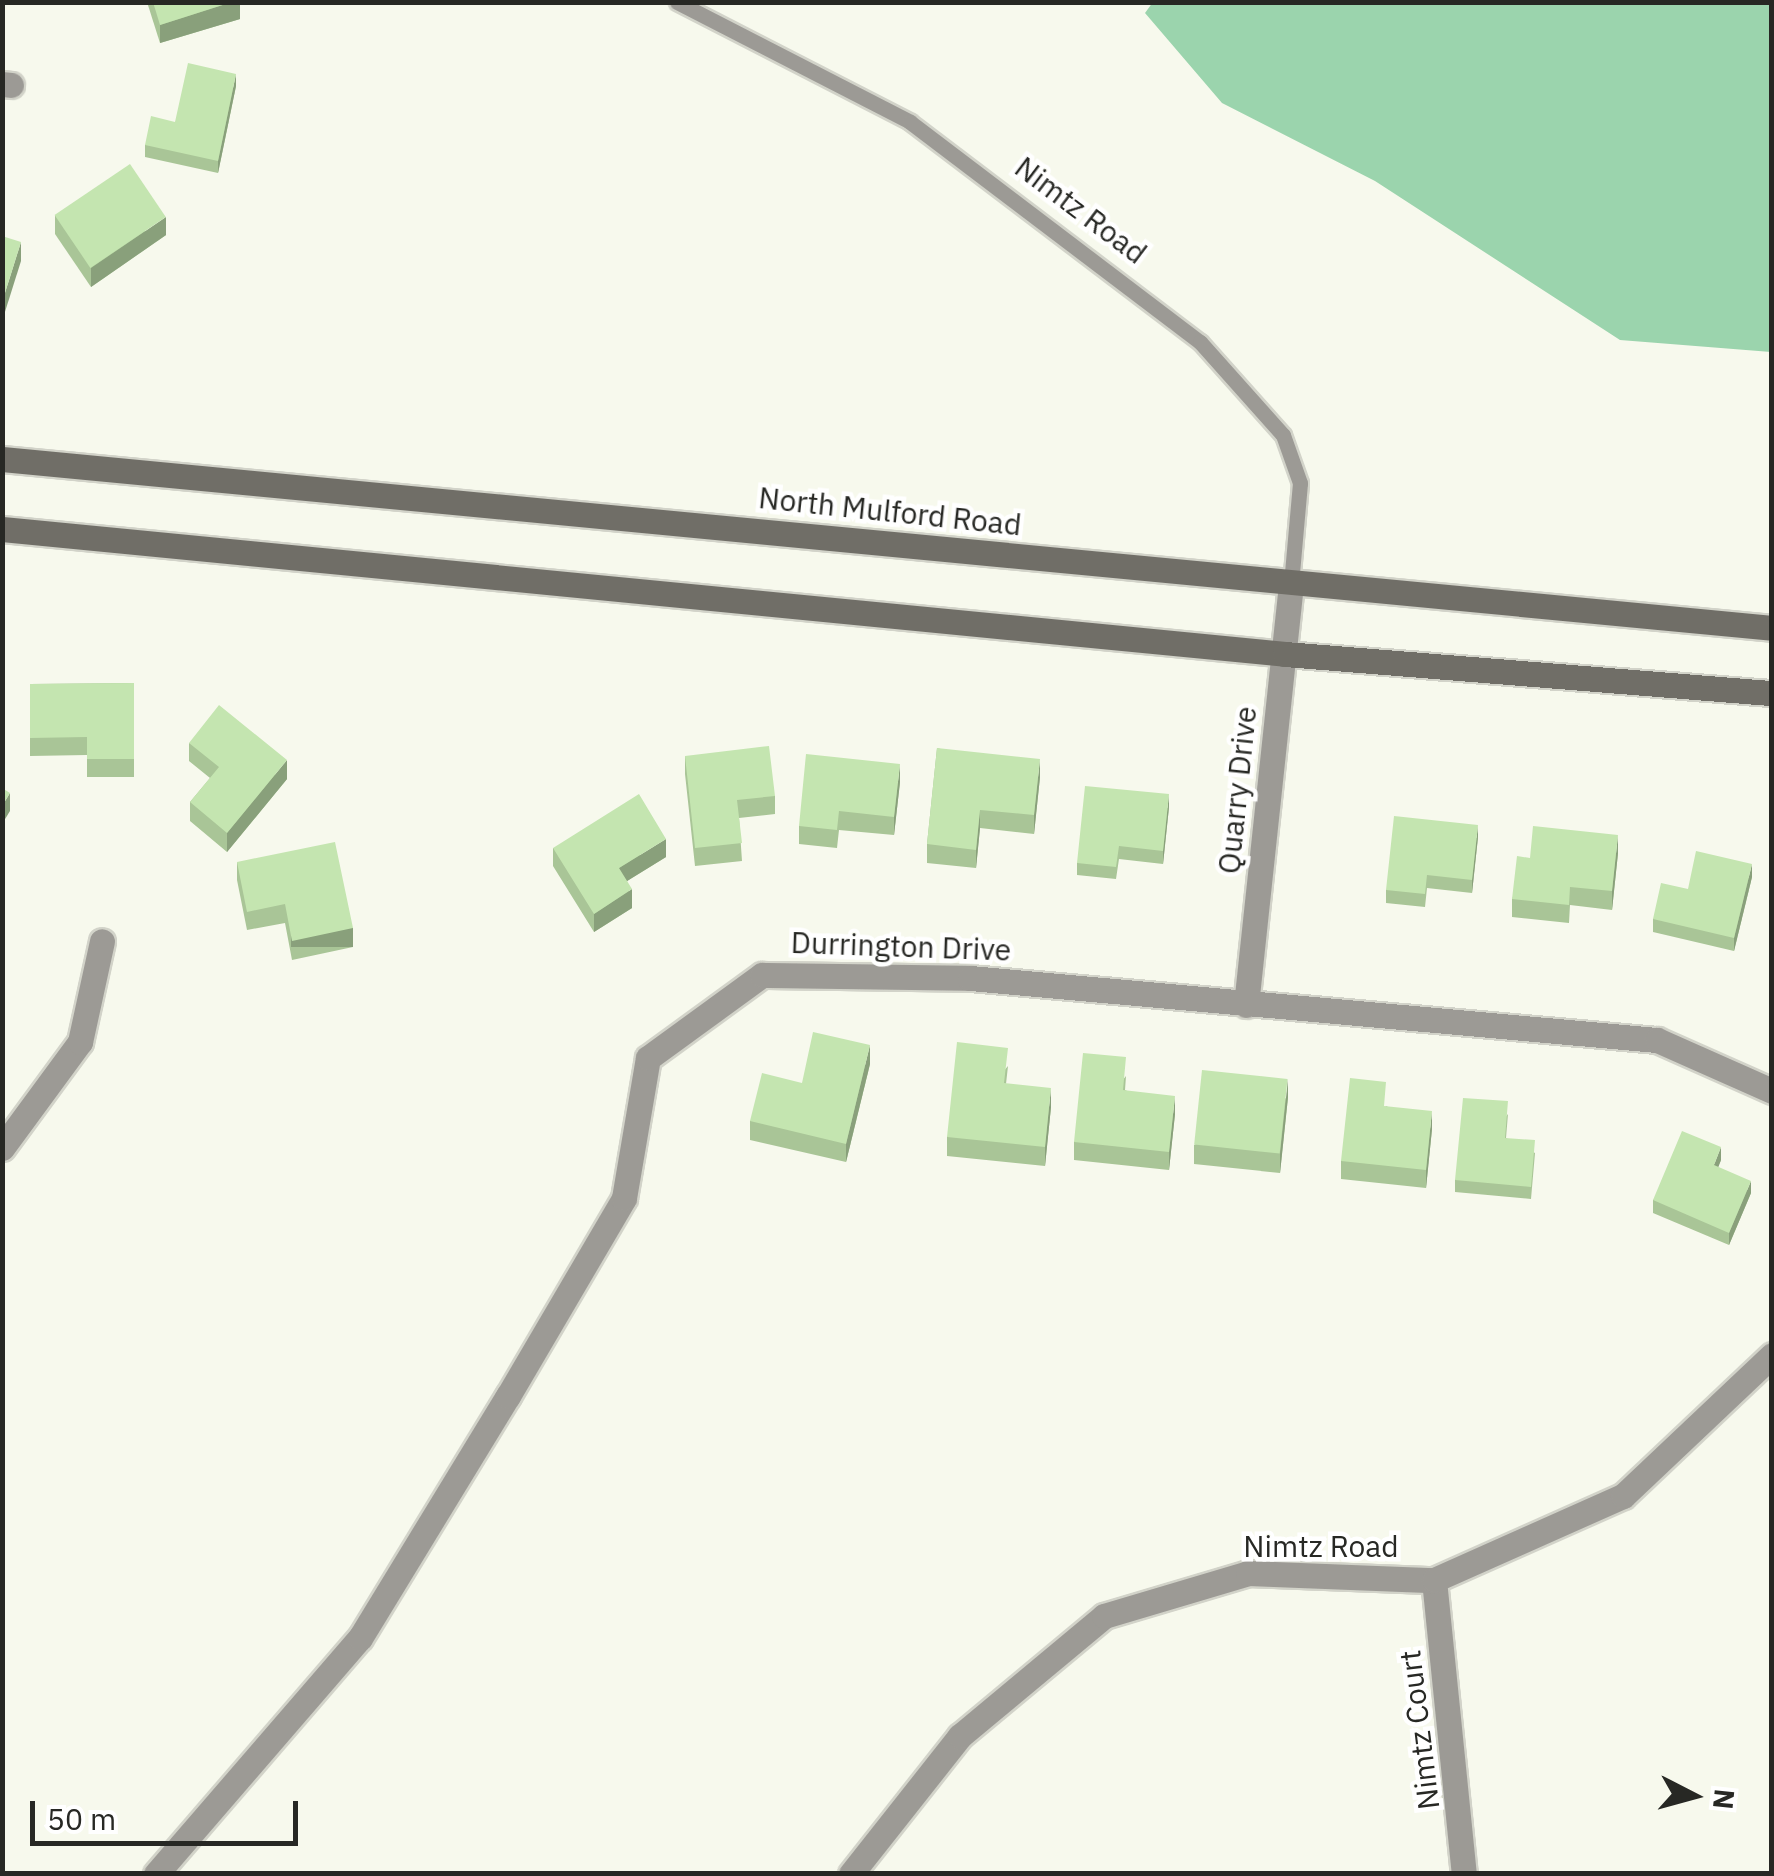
<!DOCTYPE html>
<style>
body{margin:0}
#map{position:relative;width:1774px;height:1876px;overflow:hidden;background:#f7f9ed;font-family:"IBM Plex Sans",sans-serif}
div>[style]{position:absolute}
.water>*{inset:0;background:#9bd4ad}
.roads{filter:drop-shadow(2px 0 #d2d3c9) drop-shadow(-2px 0 #d2d3c9) drop-shadow(0 2px #d2d3c9) drop-shadow(0 -2px #d2d3c9)}
.lane>*{height:15px;margin:-7.5px;padding:0 7.5px;transform-origin:7.5px;border-radius:7.5px;background:#9c9a95}
.street>*{height:25px;margin:-12.5px;padding:0 12.5px;transform-origin:12.5px;border-radius:12.5px;background:#9c9a95}
.secondary>*{height:25px;margin:-12.5px;padding:0 12.5px;transform-origin:12.5px;border-radius:12.5px;background:#706e67}
.wall>*{inset:0;background:#a9c597}
.shaded-wall>*{inset:0;background:#89a07b;transform-origin:0 0}
.building>*{inset:0;background:#c4e5b0;transform-origin:0 0}
span{translate:-50% -50%;white-space:nowrap;text-align:center;line-height:1.15;-webkit-text-stroke:9px #fff;paint-order:stroke}
.street-label{font-size:30px;color:#272824}
.frame{position:absolute;inset:0;border:5px solid #272824;pointer-events:none}
.north{position:absolute;left:1644px;top:1746px;width:100px;height:100px;-webkit-text-stroke:8px #fff;paint-order:stroke;rotate:96deg;font-size:28px;font-weight:700;line-height:40px;text-align:center;color:#272824}
.north::after{content:'';display:block;margin:auto;width:35px;height:45px;background:#272824;clip-path:polygon(50% 0,100% 100%,50% 72%,0 100%)}
.scale{position:absolute;left:30px;top:1801px;width:268px;height:45px;box-sizing:border-box;border:5px solid #272824;border-top:0;padding-left:12px;font-size:30px;line-height:35px;white-space:nowrap;color:#272824;-webkit-text-stroke:8px #fff;paint-order:stroke}
</style>
<div id="map">
<div class="water">
<div style="clip-path:polygon(1153px 2px,1771px 3px,1771px 352px,1620px 340px,1375px 181px,1222px 103px,1145px 13px)"></div>
</div>
<div class="roads">
<div class="lane">
<div style="left:677px;top:2px;width:262px;rotate:27.2deg"></div>
<div style="left:910px;top:122px;width:364px;rotate:37.2deg"></div>
<div style="left:1200px;top:342px;width:125px;rotate:48.3deg"></div>
<div style="left:1283px;top:435px;width:51px;rotate:70.5deg"></div>
<div style="left:1300px;top:483px;width:100px;rotate:95.1deg"></div>
</div>
<div class="street">
<div style="left:2px;top:84px;width:9px;rotate:6deg"></div>
<div style="left:1246px;top:1005px;width:424px;rotate:-83.9deg"></div>
<div style="left:2px;top:1148px;width:132px;rotate:-53.7deg"></div>
<div style="left:80px;top:1042px;width:103px;rotate:-77.7deg"></div>
<div style="left:1434px;top:1580px;width:296px;rotate:84.2deg"></div>
<div style="left:156px;top:1874px;width:312px;rotate:-49.2deg"></div>
<div style="left:360px;top:1638px;width:284px;rotate:-58.6deg"></div>
<div style="left:508px;top:1396px;width:229px;rotate:-59.6deg"></div>
<div style="left:624px;top:1198px;width:142px;rotate:-80.3deg"></div>
<div style="left:648px;top:1058px;width:141px;rotate:-36.1deg"></div>
<div style="left:762px;top:975px;width:208px;rotate:0.8deg"></div>
<div style="left:970px;top:978px;width:690px;rotate:5.16deg"></div>
<div style="left:1657px;top:1040px;width:126px;rotate:23.9deg"></div>
<div style="left:851px;top:1874px;width:176px;rotate:-51.7deg"></div>
<div style="left:960px;top:1736px;width:187px;rotate:-39.8deg"></div>
<div style="left:1104px;top:1616px;width:150px;rotate:-16.6deg"></div>
<div style="left:1248px;top:1573px;width:186px;rotate:2.2deg"></div>
<div style="left:1434px;top:1580px;width:207px;rotate:-24deg"></div>
<div style="left:1623px;top:1496px;width:205px;rotate:-43.4deg"></div>
</div>
<div class="secondary">
<div style="left:2px;top:459px;width:1778px;rotate:5.45deg"></div>
<div style="left:2px;top:529px;width:1289px;rotate:5.56deg"></div>
<div style="left:1285px;top:654px;width:489px;rotate:4.6deg"></div>
</div>
</div>
<div class="wall">
<div style="clip-path:polygon(147px 2px,240px 2px,240px 19px,160px 43px)"></div>
<div style="clip-path:polygon(236px 86px,218px 173px,145px 157px,145px 145px,175px 122px)"></div>
<div style="clip-path:polygon(55px 215px,166px 235px,91px 287px,55px 234px)"></div>
<div style="clip-path:polygon(134px 683px,134px 777px,87px 777px,87px 755px,30px 756px,30px 684px)"></div>
<div style="clip-path:polygon(189px 743px,287px 779px,227px 852px,190px 821px,190px 802px,210px 778px,189px 761px)"></div>
<div style="clip-path:polygon(937px 748px,1040px 777px,1034px 834px,980px 828px,976px 868px,927px 863px,927px 844px)"></div>
<div style="clip-path:polygon(685px 756px,775px 796px,775px 814px,739px 818px,742px 861px,695px 866px,685px 774px)"></div>
<div style="clip-path:polygon(900px 782px,894px 835px,839px 830px,837px 848px,799px 844px,799px 826px)"></div>
<div style="clip-path:polygon(1169px 807px,1163px 864px,1119px 859px,1116px 879px,1077px 875px,1077px 863px)"></div>
<div style="clip-path:polygon(1478px 837px,1472px 893px,1427px 888px,1425px 907px,1386px 903px,1386px 890px)"></div>
<div style="clip-path:polygon(553px 848px,666px 857px,627px 881px,632px 908px,594px 932px,553px 866px)"></div>
<div style="clip-path:polygon(1618px 853px,1612px 910px,1570px 905px,1569px 923px,1512px 917px,1512px 899px,1530px 858px)"></div>
<div style="clip-path:polygon(237px 862px,353px 947px,292px 960px,285px 923px,247px 930px,237px 880px)"></div>
<div style="clip-path:polygon(1752px 877px,1734px 951px,1653px 932px,1653px 919px,1688px 889px)"></div>
<div style="clip-path:polygon(870px 1064px,846px 1162px,750px 1140px,750px 1121px,802px 1083px)"></div>
<div style="clip-path:polygon(1008px 1066px,1006px 1084px,1051px 1107px,1045px 1166px,947px 1156px,947px 1137px)"></div>
<div style="clip-path:polygon(1126px 1076px,1125px 1090px,1175px 1114px,1169px 1170px,1074px 1160px,1074px 1142px)"></div>
<div style="clip-path:polygon(1288px 1097px,1280px 1173px,1194px 1164px,1194px 1145px)"></div>
<div style="clip-path:polygon(1386px 1106px,1432px 1129px,1426px 1188px,1341px 1179px,1341px 1161px)"></div>
<div style="clip-path:polygon(1508px 1114px,1506px 1138px,1535px 1153px,1531px 1199px,1455px 1192px,1455px 1180px)"></div>
<div style="clip-path:polygon(1721px 1160px,1718px 1167px,1751px 1193px,1729px 1245px,1653px 1213px,1653px 1200px)"></div>
</div>
<div class="shaded-wall">
<div style="clip-path:polygon(232px 2px,240px 2px,240px 19px,160px 43px,160px 25px)"></div>
<div style="clip-path:polygon(236px 74px,236px 86px,218px 173px,218px 161px)"></div>
<div style="clip-path:polygon(166px 217px,166px 235px,91px 287px,91px 268px)"></div>
<div style="clip-path:polygon(21px 242px,21px 261px,4px 315px,4px 296px)"></div>
<div style="clip-path:polygon(1040px 759px,1040px 777px,1034px 834px,1034px 815px)"></div>
<div style="clip-path:polygon(287px 760px,287px 779px,227px 852px,227px 833px)"></div>
<div style="clip-path:polygon(900px 764px,900px 782px,894px 835px,894px 817px)"></div>
<div style="clip-path:polygon(10px 793px,10px 811px,2px 824px,2px 806px)"></div>
<div style="clip-path:polygon(1169px 794px,1169px 807px,1163px 864px,1163px 851px)"></div>
<div style="clip-path:polygon(980px 810px,980px 828px,976px 868px,976px 850px)"></div>
<div style="clip-path:polygon(1478px 825px,1478px 837px,1472px 893px,1472px 880px)"></div>
<div style="clip-path:polygon(1618px 835px,1618px 853px,1612px 910px,1612px 891px)"></div>
<div style="clip-path:polygon(666px 839px,666px 857px,619px 886px,619px 868px)"></div>
<div style="clip-path:polygon(1752px 864px,1752px 877px,1734px 951px,1734px 938px)"></div>
<div style="clip-path:polygon(632px 889px,632px 908px,594px 932px,594px 914px)"></div>
<div style="left:353px;top:928px;width:19px;height:62px;rotate:90deg"></div>
<div style="clip-path:polygon(870px 1045px,870px 1064px,846px 1162px,846px 1144px)"></div>
<div style="clip-path:polygon(1288px 1079px,1288px 1097px,1280px 1173px,1280px 1154px)"></div>
<div style="clip-path:polygon(1051px 1088px,1051px 1107px,1045px 1166px,1045px 1147px)"></div>
<div style="clip-path:polygon(1175px 1096px,1175px 1114px,1169px 1170px,1169px 1152px)"></div>
<div style="clip-path:polygon(1432px 1111px,1432px 1129px,1426px 1188px,1426px 1170px)"></div>
<div style="clip-path:polygon(1721px 1147px,1721px 1160px,1714px 1178px,1714px 1165px)"></div>
<div style="clip-path:polygon(1751px 1181px,1751px 1193px,1729px 1245px,1729px 1233px)"></div>
</div>
<div class="building">
<div style="clip-path:polygon(153px 2px,232px 2px,160px 25px)"></div>
<div style="clip-path:polygon(188px 63px,236px 74px,218px 161px,145px 145px,151px 116px,175px 122px)"></div>
<div style="left:130px;top:164px;width:64px;height:91px;rotate:56deg"></div>
<div style="clip-path:polygon(2px 236px,21px 242px,4px 296px,2px 296px)"></div>
<div style="clip-path:polygon(134px 683px,134px 759px,87px 759px,87px 737px,30px 738px,30px 684px)"></div>
<div style="clip-path:polygon(219px 705px,287px 760px,227px 833px,190px 802px,219px 767px,189px 743px)"></div>
<div style="clip-path:polygon(769px 746px,775px 796px,737px 800px,742px 843px,695px 848px,685px 756px)"></div>
<div style="clip-path:polygon(937px 748px,1040px 759px,1034px 815px,980px 810px,976px 850px,927px 844px)"></div>
<div style="clip-path:polygon(806px 754px,900px 764px,894px 817px,839px 811px,837px 830px,799px 826px)"></div>
<div style="clip-path:polygon(1085px 786px,1169px 794px,1163px 851px,1119px 846px,1116px 867px,1077px 863px)"></div>
<div style="clip-path:polygon(2px 788px,10px 793px,2px 806px)"></div>
<div style="clip-path:polygon(639px 794px,666px 839px,619px 868px,632px 889px,594px 914px,553px 848px)"></div>
<div style="clip-path:polygon(1394px 816px,1478px 825px,1472px 880px,1427px 875px,1425px 894px,1386px 890px)"></div>
<div style="clip-path:polygon(1533px 826px,1618px 835px,1612px 891px,1570px 887px,1569px 905px,1512px 899px,1517px 856px,1530px 858px)"></div>
<div style="clip-path:polygon(335px 842px,353px 928px,292px 941px,285px 904px,247px 912px,237px 862px)"></div>
<div style="clip-path:polygon(1696px 851px,1752px 864px,1734px 938px,1653px 919px,1661px 883px,1688px 889px)"></div>
<div style="clip-path:polygon(813px 1032px,870px 1045px,846px 1144px,750px 1121px,762px 1073px,802px 1083px)"></div>
<div style="clip-path:polygon(957px 1042px,1008px 1048px,1004px 1083px,1051px 1088px,1045px 1147px,947px 1137px)"></div>
<div style="clip-path:polygon(1083px 1053px,1126px 1057px,1123px 1090px,1175px 1096px,1169px 1152px,1074px 1142px)"></div>
<div style="left:1202px;top:1070px;width:86px;height:75px;rotate:6deg"></div>
<div style="clip-path:polygon(1350px 1078px,1386px 1082px,1384px 1106px,1432px 1111px,1426px 1170px,1341px 1161px)"></div>
<div style="clip-path:polygon(1463px 1098px,1508px 1101px,1505px 1138px,1535px 1140px,1531px 1187px,1455px 1180px)"></div>
<div style="clip-path:polygon(1682px 1131px,1721px 1147px,1714px 1165px,1751px 1181px,1729px 1233px,1653px 1200px)"></div>
</div>
<div class="street-label">
<span style="left:1081px;top:210px;rotate:37deg">Nimtz Road</span>
<span style="left:890px;top:511px;rotate:6deg">North Mulford Road</span>
<span style="left:1237px;top:790px;rotate:-84deg">Quarry Drive</span>
<span style="left:901px;top:946px;rotate:2deg">Durrington Drive</span>
<span style="left:1321px;top:1546px">Nimtz Road</span>
<span style="left:1419px;top:1730px;rotate:-97deg">Nimtz Court</span>
</div>
<div class="frame"></div>
<div class="north">N</div>
<div class="scale">50 m</div>
</div>
